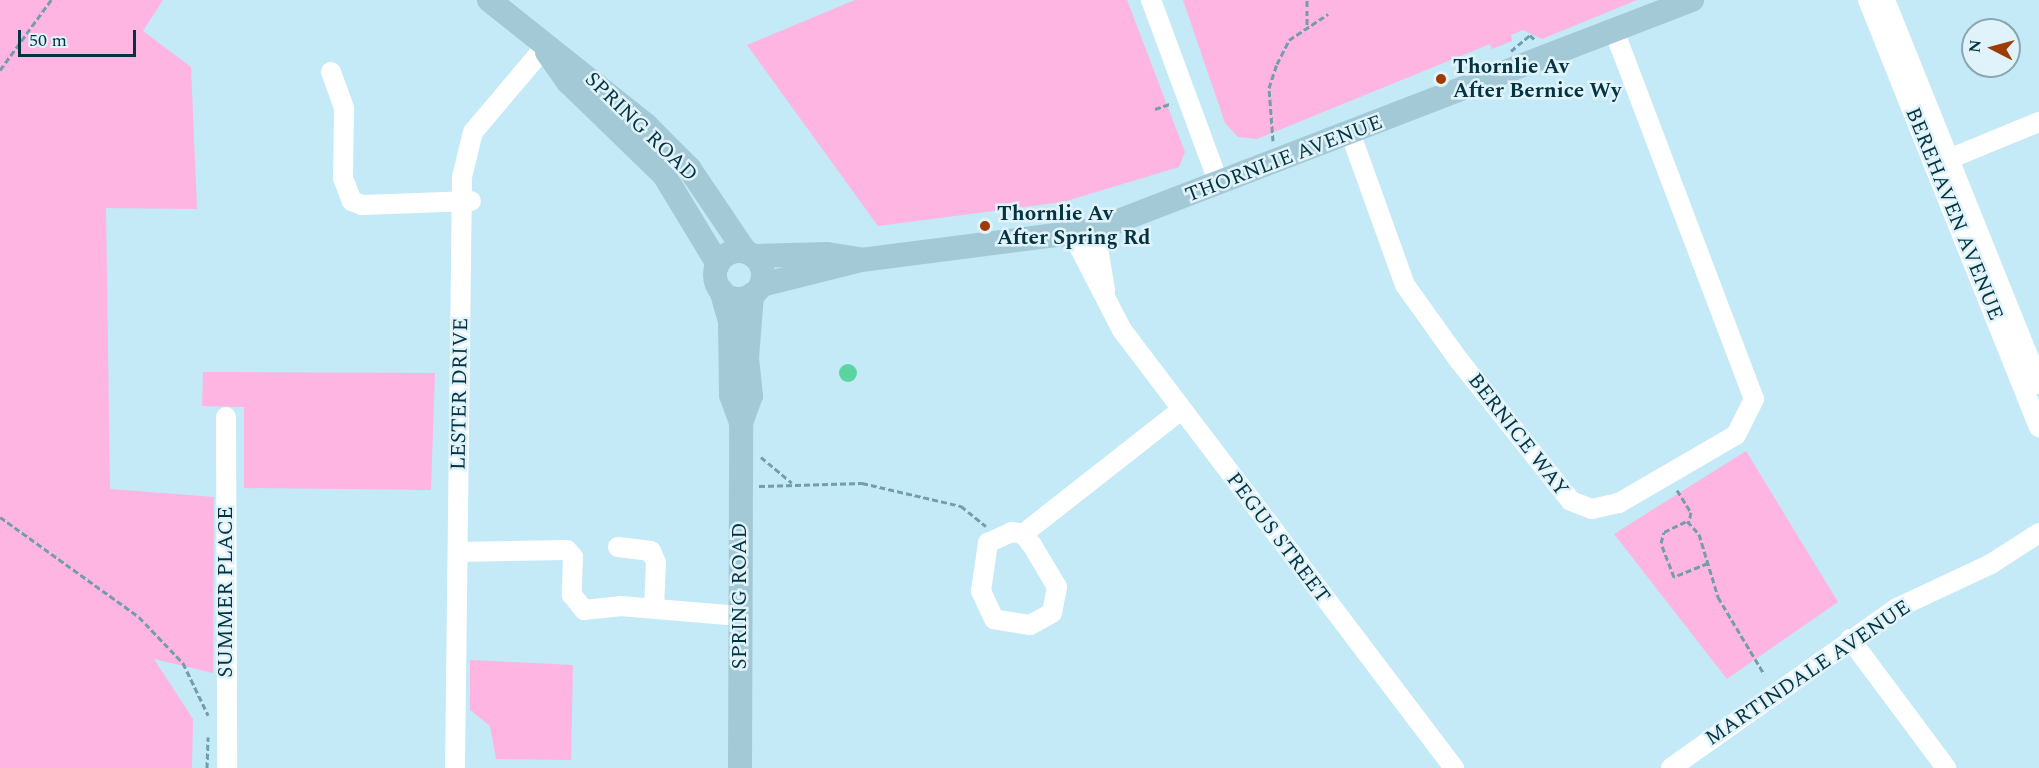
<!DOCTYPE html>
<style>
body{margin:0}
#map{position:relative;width:2039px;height:768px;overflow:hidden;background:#c4e9f7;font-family:Spectral,serif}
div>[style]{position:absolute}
.green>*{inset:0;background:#feb5e1}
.water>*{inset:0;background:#5ad5a0}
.round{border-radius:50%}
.path>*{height:3px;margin-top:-1.5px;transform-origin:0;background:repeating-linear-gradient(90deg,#739dab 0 6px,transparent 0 9px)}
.minor>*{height:20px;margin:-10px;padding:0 10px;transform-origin:10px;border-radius:10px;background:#fff}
.major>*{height:24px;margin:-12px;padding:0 12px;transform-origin:12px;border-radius:12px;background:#a4c9d6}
.major>.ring{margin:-12px;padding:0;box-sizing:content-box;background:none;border:24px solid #a4c9d6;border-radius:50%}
.dots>*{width:16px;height:16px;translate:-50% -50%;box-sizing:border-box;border:3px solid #e1f3fa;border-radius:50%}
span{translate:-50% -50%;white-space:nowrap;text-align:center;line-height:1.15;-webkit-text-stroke:5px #e1f3fa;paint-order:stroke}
.poi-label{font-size:21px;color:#043441;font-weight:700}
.left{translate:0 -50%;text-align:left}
.street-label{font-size:21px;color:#043441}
.north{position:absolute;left:1961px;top:18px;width:60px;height:60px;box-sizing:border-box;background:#e1f3fa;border:2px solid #89a7b0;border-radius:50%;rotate:276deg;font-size:16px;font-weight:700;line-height:24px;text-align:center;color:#043441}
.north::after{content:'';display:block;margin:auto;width:21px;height:27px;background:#9e3b03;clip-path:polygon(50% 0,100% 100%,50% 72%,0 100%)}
.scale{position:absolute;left:18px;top:30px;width:118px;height:27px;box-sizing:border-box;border:3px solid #043441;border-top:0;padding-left:8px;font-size:18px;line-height:21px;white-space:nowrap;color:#043441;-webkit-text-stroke:4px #e1f3fa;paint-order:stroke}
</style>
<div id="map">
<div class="green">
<div style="clip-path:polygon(0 0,163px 0,143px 31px,191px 67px,197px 209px,106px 208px,110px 489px,214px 497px,213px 673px,154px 659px,193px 719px,192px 768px,0 768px)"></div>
<div style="clip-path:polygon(855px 0,1127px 0,1185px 152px,1179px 167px,1063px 202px,878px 226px,747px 45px)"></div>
<div style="clip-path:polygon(1183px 0,1637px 0,1542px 39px,1523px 30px,1511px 35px,1512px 41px,1492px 49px,1490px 44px,1257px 139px,1238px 137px,1225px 123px)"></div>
<div style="clip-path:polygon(203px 372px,435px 373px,431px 490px,244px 488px,244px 407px,202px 406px)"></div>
<div style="clip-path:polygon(1746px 451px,1838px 602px,1727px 679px,1614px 534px)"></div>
<div style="clip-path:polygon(470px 660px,573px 665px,571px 760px,496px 759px,490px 726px,470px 710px)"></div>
</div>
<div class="water">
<div class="round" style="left:839px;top:364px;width:18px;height:18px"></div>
</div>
<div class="path">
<div style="left:1307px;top:25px;width:25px;rotate:-90deg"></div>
<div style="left:1511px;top:51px;width:25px;rotate:-40deg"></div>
<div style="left:1530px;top:35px;width:8px;rotate:45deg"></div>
<div style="left:0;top:70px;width:87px;rotate:-53.9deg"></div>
<div style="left:1155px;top:109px;width:18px;rotate:-19deg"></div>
<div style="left:1273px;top:141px;width:53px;rotate:-94.3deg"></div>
<div style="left:1269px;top:88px;width:25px;rotate:-72deg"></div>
<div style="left:1277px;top:64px;width:27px;rotate:-63deg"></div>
<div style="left:1289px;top:40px;width:47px;rotate:-33.7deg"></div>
<div style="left:761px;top:457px;width:40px;rotate:40deg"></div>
<div style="left:759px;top:486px;width:103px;rotate:-1.7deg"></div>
<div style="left:862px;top:483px;width:102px;rotate:13.1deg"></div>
<div style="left:961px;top:506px;width:32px;rotate:39deg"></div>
<div style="left:1677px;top:490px;width:26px;rotate:58deg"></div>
<div style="left:1691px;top:512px;width:10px;rotate:101deg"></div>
<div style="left:0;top:517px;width:171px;rotate:35.7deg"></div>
<div style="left:139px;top:617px;width:64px;rotate:46.3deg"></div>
<div style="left:183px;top:663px;width:58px;rotate:64.3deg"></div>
<div style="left:1708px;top:563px;width:37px;rotate:158deg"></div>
<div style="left:1674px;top:577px;width:36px;rotate:-111deg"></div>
<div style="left:1661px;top:543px;width:11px;rotate:-75deg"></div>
<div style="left:1664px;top:532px;width:25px;rotate:-26deg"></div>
<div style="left:1687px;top:521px;width:18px;rotate:47deg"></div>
<div style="left:1699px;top:534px;width:66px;rotate:73.2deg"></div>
<div style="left:1718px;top:597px;width:90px;rotate:59.1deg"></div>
<div style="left:207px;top:768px;width:31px;rotate:-88deg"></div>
</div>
<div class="minor">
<div style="left:1151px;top:0;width:196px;rotate:69.7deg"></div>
<div style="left:1868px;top:0;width:460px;rotate:68.2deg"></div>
<div style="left:1885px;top:0;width:414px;rotate:68.1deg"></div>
<div style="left:331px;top:72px;width:38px;rotate:70deg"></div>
<div style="left:344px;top:108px;width:70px;rotate:90.8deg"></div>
<div style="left:343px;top:178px;width:25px;rotate:69deg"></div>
<div style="left:352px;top:201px;width:11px;rotate:22deg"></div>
<div style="left:362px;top:205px;width:109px;rotate:-2.1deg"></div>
<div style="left:1351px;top:135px;width:159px;rotate:70.2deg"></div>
<div style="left:1405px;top:285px;width:91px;rotate:54.4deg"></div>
<div style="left:1458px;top:359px;width:181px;rotate:51.5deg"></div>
<div style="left:1571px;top:501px;width:22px;rotate:21deg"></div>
<div style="left:1592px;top:509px;width:28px;rotate:-13deg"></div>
<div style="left:1619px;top:503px;width:135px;rotate:-30.2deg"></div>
<div style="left:1736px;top:435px;width:40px;rotate:-63.4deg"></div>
<div style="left:1754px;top:399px;width:395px;rotate:-110.8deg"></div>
<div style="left:1939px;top:163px;width:108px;rotate:-22.3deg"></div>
<div style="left:1095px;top:230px;width:61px;rotate:80.5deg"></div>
<div style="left:1073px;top:235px;width:107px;rotate:62.7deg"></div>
<div style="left:1122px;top:330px;width:550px;rotate:52.84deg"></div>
<div style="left:226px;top:417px;width:351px;rotate:89.8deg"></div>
<div style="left:1012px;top:532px;width:11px;rotate:10deg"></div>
<div style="left:1023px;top:534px;width:14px;rotate:51deg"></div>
<div style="left:1032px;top:545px;width:49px;rotate:59.2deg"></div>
<div style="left:1057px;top:587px;width:26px;rotate:101deg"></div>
<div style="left:1052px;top:613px;width:25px;rotate:151deg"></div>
<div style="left:1030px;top:625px;width:36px;rotate:-171deg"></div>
<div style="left:994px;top:619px;width:31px;rotate:-115deg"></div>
<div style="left:981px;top:591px;width:49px;rotate:-81.7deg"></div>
<div style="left:988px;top:543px;width:26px;rotate:-25deg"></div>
<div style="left:1023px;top:534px;width:199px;rotate:-38.1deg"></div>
<div style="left:618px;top:547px;width:33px;rotate:7deg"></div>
<div style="left:651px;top:551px;width:13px;rotate:67deg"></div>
<div style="left:656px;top:563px;width:44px;rotate:92.6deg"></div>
<div style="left:458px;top:552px;width:109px;rotate:-1.1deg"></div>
<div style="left:567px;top:550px;width:9px;rotate:49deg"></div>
<div style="left:573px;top:557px;width:38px;rotate:92deg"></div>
<div style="left:572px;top:595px;width:19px;rotate:51deg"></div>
<div style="left:584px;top:610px;width:36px;rotate:-6deg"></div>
<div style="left:620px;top:606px;width:120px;rotate:4.8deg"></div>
<div style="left:1850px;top:639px;width:161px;rotate:53.3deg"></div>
<div style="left:455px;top:768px;width:591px;rotate:-89.32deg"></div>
<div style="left:462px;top:177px;width:46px;rotate:-76.3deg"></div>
<div style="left:473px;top:132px;width:110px;rotate:-49.8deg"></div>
<div style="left:1671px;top:768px;width:277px;rotate:-35.3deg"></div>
<div style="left:1897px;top:608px;width:104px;rotate:-25.1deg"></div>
<div style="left:1991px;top:564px;width:57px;rotate:-32.9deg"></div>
</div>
<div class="major">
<div style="left:489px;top:0;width:201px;rotate:38.5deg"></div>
<div style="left:646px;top:125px;width:61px;rotate:45deg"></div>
<div style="left:689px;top:168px;width:100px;rotate:56deg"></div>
<div style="left:547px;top:52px;width:37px;rotate:55deg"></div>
<div style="left:568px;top:82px;width:134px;rotate:44.1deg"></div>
<div style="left:664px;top:175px;width:104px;rotate:58.8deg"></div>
<div class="ring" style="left:715px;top:251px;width:24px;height:24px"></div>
<div style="left:754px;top:256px;width:73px;rotate:-1.6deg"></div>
<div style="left:827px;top:254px;width:31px;rotate:9deg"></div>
<div style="left:761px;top:285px;width:103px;rotate:-14deg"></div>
<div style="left:861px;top:260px;width:236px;rotate:-7.3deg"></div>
<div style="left:1095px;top:230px;width:640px;rotate:-21.07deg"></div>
<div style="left:721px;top:290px;width:32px;rotate:74deg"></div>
<div style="left:730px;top:321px;width:74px;rotate:89.2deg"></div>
<div style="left:731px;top:395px;width:30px;rotate:70deg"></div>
<div style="left:740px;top:768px;width:345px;rotate:-89.8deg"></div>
<div style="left:741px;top:423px;width:29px;rotate:-70deg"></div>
<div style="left:751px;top:396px;width:38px;rotate:-96deg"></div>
<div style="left:747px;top:358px;width:64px;rotate:-85.5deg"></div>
</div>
<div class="dots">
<div style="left:1441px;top:79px;background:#9e3b03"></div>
<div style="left:985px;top:226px;background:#9e3b03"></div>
</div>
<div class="poi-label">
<span class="left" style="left:1453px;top:79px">Thornlie Av<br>After Bernice Wy</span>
<span class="left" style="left:997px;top:226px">Thornlie Av<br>After Spring Rd</span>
</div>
<div class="street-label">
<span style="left:641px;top:127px;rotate:44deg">SPRING ROAD</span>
<span style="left:1284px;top:159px;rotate:-21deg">THORNLIE AVENUE</span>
<span style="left:1954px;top:214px;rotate:68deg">BEREHAVEN AVENUE</span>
<span style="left:460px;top:394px;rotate:-89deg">LESTER DRIVE</span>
<span style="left:1518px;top:435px;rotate:52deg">BERNICE WAY</span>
<span style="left:1278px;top:538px;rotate:53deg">PEGUS STREET</span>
<span style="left:226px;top:592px;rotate:-90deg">SUMMER PLACE</span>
<span style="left:740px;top:596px;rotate:-90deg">SPRING ROAD</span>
<span style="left:1808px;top:673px;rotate:-34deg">MARTINDALE AVENUE</span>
</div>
<div class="north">N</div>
<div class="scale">50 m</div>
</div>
